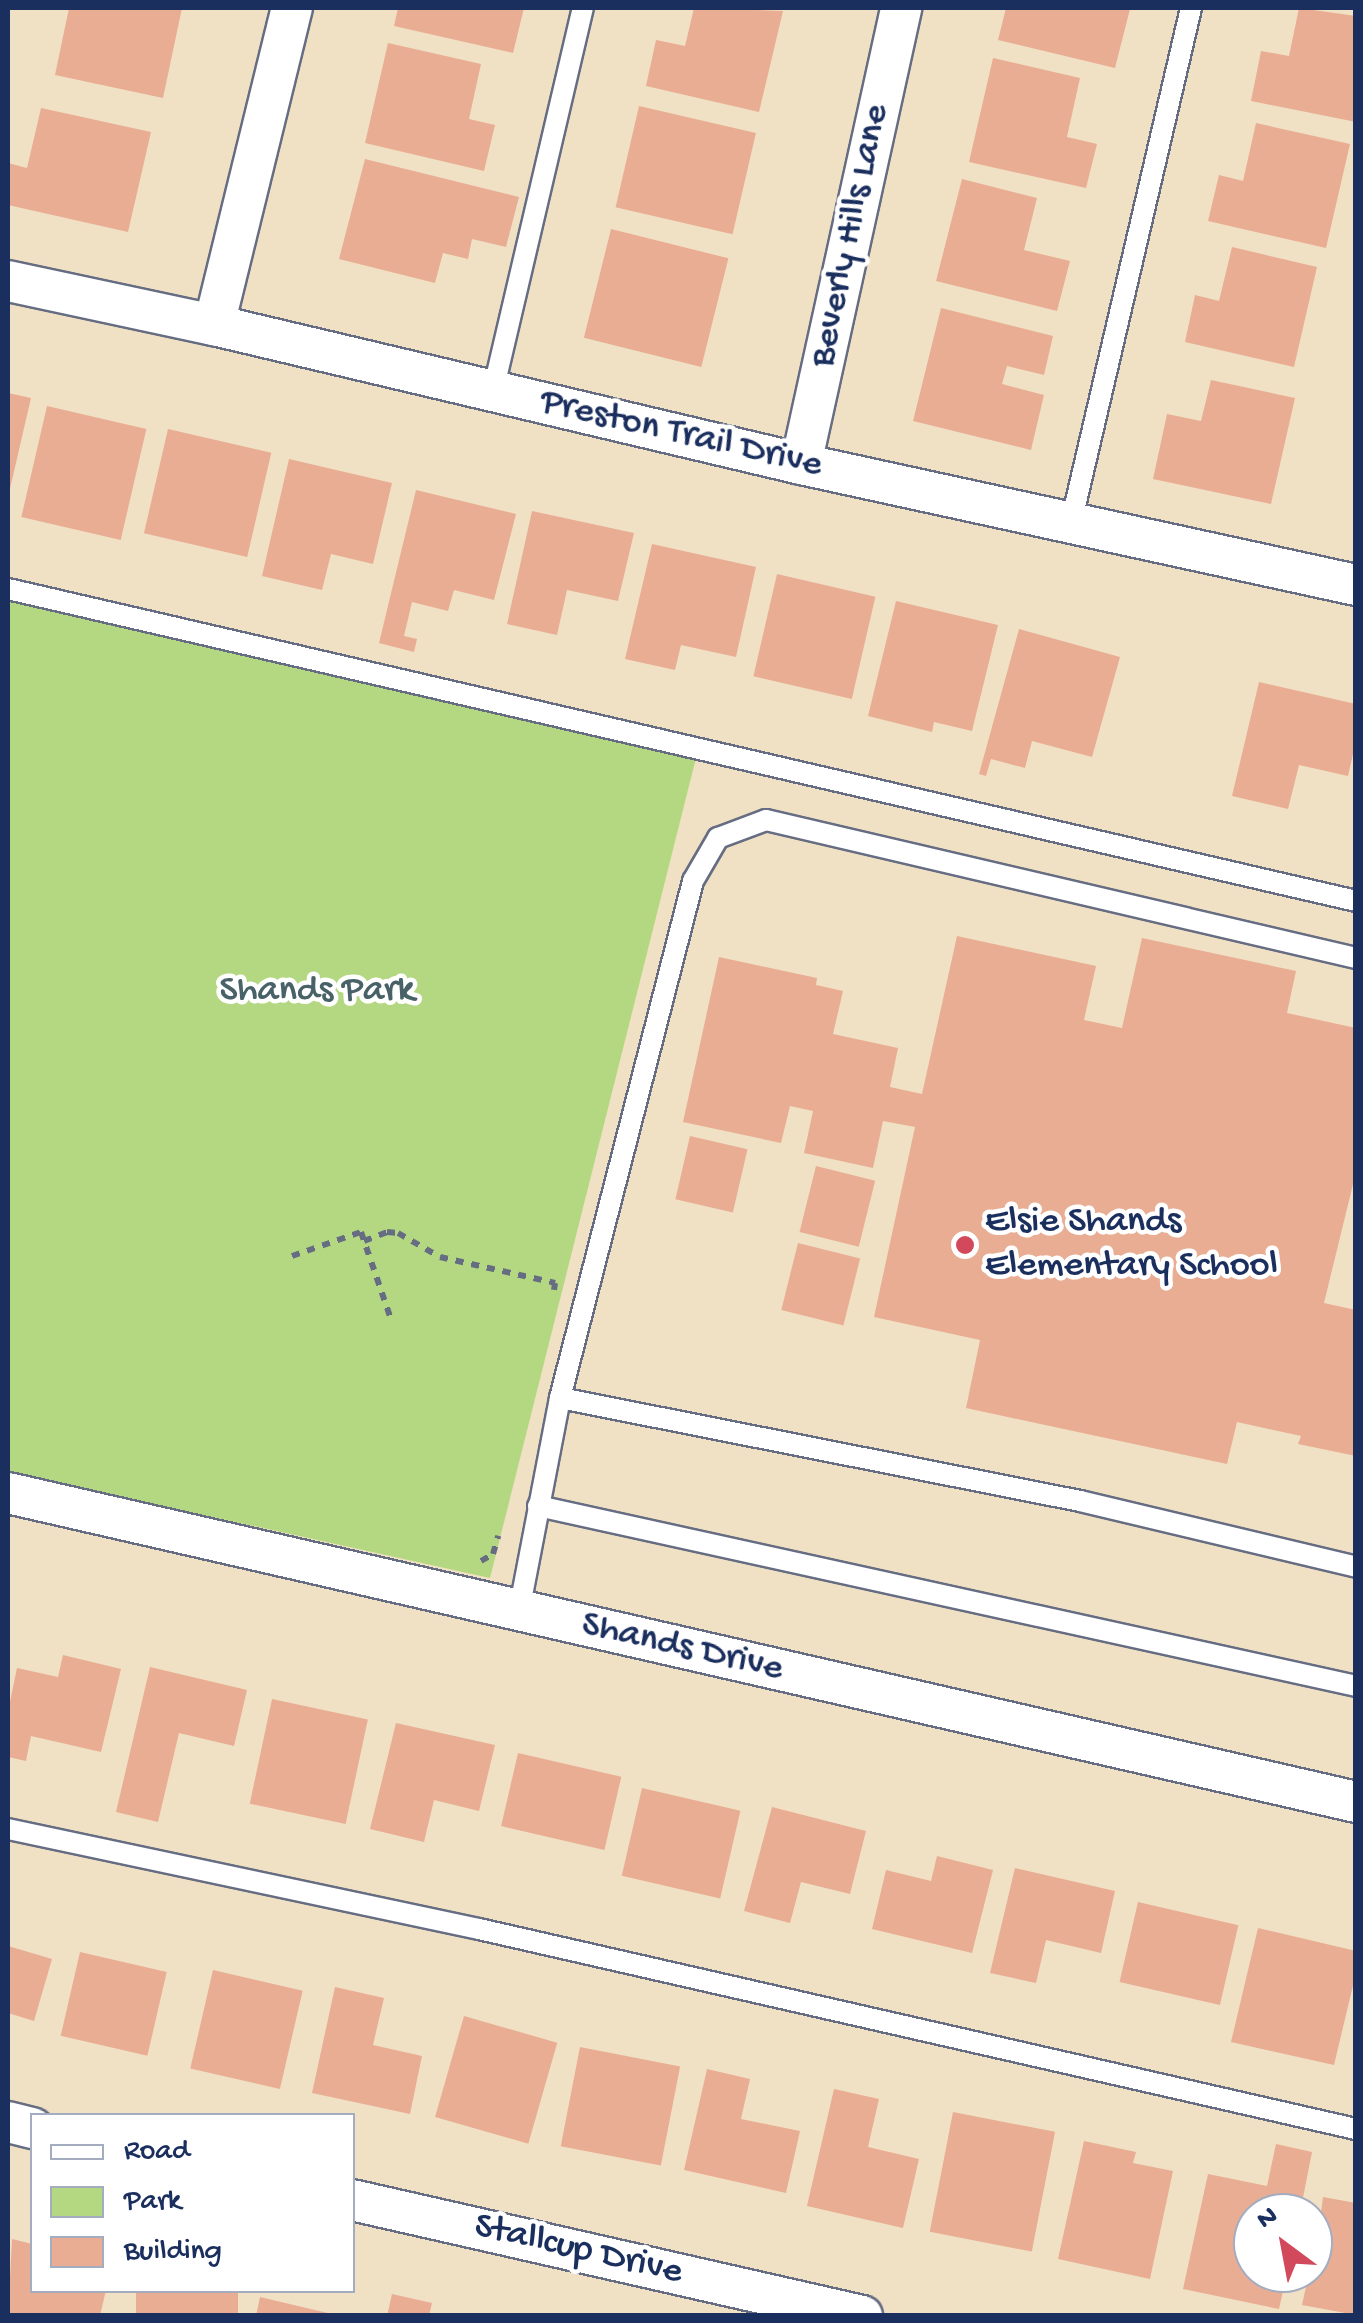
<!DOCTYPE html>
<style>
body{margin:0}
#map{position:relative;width:1363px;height:2323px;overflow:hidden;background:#f0e1c4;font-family:"Gochi Hand",sans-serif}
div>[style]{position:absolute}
.green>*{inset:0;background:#b4d881}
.building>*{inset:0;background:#e9ad94;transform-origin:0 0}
.path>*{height:6px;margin-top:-3px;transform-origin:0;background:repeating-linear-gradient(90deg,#666d82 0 8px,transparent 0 16px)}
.roads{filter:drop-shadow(2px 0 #666d82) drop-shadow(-2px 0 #666d82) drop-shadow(0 2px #666d82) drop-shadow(0 -2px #666d82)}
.lane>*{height:20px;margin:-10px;padding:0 10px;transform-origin:10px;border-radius:10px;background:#fff}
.street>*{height:40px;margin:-20px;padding:0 20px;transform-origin:20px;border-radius:20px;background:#fff}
.dots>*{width:28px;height:28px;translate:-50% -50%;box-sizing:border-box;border:5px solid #fff;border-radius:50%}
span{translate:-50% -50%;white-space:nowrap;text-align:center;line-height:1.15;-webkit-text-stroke:9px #fff;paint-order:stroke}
.street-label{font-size:38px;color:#1b2f5e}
.park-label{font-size:38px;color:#496268}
.poi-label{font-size:38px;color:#1b2f5e}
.left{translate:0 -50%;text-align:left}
.frame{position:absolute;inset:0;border:10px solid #1b2f5e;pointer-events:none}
.legend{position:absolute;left:30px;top:2113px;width:325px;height:180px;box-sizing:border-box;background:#fff;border:2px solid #a4acbf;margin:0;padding:12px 18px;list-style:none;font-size:30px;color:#1b2f5e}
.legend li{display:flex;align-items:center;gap:20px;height:50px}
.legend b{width:50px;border:2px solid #a4acbf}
.north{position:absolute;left:1233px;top:2193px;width:100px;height:100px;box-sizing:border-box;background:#fff;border:2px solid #a4acbf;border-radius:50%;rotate:328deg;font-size:28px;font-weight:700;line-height:40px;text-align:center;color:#1b2f5e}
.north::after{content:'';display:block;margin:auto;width:35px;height:45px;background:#d1495b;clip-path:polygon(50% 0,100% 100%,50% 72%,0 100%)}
</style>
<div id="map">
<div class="green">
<div style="clip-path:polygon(8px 598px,696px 758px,490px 1578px,8px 1472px)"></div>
</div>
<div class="building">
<div style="clip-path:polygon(69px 8px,182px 8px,163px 98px,55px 75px)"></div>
<div style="clip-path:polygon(398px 8px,524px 8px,513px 53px,394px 26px)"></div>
<div style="clip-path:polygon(694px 8px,783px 11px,759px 112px,646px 86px,656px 40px,685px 46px)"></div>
<div style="clip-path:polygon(1006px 8px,1130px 9px,1115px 68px,998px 40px)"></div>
<div style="clip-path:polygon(1299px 8px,1356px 16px,1356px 122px,1251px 101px,1261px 51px,1289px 56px)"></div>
<div style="clip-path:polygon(388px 43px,481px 64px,469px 119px,495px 125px,484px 171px,365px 143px)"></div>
<div style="clip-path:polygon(993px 58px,1080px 78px,1067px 137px,1097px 144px,1086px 188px,969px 162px)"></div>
<div style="left:639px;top:106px;width:120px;height:104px;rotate:13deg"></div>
<div style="clip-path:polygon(41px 108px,151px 132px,128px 232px,8px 205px,8px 163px,27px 168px)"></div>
<div style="clip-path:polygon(1256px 123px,1350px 144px,1326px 248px,1208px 221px,1219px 175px,1243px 181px)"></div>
<div style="clip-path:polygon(365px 159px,519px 197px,506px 247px,472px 239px,468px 259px,443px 253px,435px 283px,339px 259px)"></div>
<div style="clip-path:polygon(962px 179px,1037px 198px,1024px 250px,1070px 261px,1057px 311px,936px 281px)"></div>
<div style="left:611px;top:229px;width:121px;height:112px;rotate:14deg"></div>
<div style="clip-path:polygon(1232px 247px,1317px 267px,1294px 367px,1185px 342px,1195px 295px,1219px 301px)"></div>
<div style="clip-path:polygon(941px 308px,1053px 336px,1044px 375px,1007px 366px,1002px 384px,1044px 395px,1031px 450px,913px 421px)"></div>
<div style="clip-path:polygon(1211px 380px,1295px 398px,1271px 504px,1153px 479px,1167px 414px,1201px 421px)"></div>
<div style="clip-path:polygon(8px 393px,31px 398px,9px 493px,8px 493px)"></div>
<div style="left:47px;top:406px;width:102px;height:114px;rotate:13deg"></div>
<div style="left:168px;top:429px;width:106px;height:107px;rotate:13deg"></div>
<div style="clip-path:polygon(289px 459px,392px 483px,373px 564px,331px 554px,322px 590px,262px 576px)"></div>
<div style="clip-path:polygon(416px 490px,516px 514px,494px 600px,454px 590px,448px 611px,412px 602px,404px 636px,417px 639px,414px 652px,379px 643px)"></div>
<div style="clip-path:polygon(532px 511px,634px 533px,618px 601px,567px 590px,557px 635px,507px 624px)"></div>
<div style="clip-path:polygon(652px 544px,756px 567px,736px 657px,681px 645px,675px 670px,625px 659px)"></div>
<div style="left:777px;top:574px;width:101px;height:105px;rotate:13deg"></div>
<div style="clip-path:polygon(896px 601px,998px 625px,972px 731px,934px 722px,932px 732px,868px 716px)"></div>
<div style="clip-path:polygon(1019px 629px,1120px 657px,1092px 757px,1032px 741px,1025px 768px,991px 759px,986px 776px,979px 774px)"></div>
<div style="clip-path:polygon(1259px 682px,1356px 704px,1356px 741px,1348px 776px,1299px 765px,1288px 809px,1232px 796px)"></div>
<div style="clip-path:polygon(957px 936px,1096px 966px,1084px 1020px,1122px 1028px,1142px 938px,1296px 971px,1287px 1013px,1356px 1028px,1356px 1172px,1324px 1303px,1356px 1310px,1356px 1456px,1298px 1444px,1301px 1436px,1237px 1422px,1227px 1464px,966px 1408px,980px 1340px,874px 1317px,915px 1127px,883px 1121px,873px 1168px,804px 1153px,813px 1111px,790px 1106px,781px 1143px,683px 1122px,719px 957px,817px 978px,816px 985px,843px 991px,833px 1034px,898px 1048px,890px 1087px,922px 1094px)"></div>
<div style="left:690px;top:1136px;width:59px;height:65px;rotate:13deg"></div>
<div style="left:816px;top:1166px;width:61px;height:68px;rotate:14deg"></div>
<div style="left:798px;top:1243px;width:64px;height:69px;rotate:14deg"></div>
<div style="clip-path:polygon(63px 1655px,121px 1669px,101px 1752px,31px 1736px,26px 1761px,8px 1757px,8px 1711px,17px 1668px,58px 1677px)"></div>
<div style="clip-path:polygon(150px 1667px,247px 1690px,234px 1746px,179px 1733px,158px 1822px,116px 1812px)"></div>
<div style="left:272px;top:1699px;width:98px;height:107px;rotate:12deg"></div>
<div style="clip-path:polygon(396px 1723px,495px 1745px,479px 1811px,434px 1800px,424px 1842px,370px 1829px)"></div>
<div style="left:518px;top:1753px;width:106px;height:75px;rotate:13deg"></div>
<div style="left:642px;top:1788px;width:101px;height:90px;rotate:13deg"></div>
<div style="clip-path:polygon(772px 1807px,866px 1831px,850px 1894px,801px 1882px,790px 1923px,744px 1911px)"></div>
<div style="clip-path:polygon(937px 1856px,993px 1870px,972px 1953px,872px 1929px,886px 1870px,931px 1881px)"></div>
<div style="clip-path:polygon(1015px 1868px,1115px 1891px,1101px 1953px,1046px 1940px,1036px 1983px,990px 1973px)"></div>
<div style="left:1138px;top:1902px;width:103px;height:82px;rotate:13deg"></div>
<div style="clip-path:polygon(1258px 1928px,1356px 1951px,1356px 1973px,1334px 2065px,1231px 2042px)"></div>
<div style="clip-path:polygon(8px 1946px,52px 1959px,34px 2021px,8px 2013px)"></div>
<div style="left:80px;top:1952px;width:89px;height:86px;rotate:13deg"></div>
<div style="left:213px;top:1970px;width:92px;height:101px;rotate:13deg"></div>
<div style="clip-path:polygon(335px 1987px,384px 1998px,373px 2045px,422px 2056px,410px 2114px,312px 2093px)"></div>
<div style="left:464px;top:2016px;width:97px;height:105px;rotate:16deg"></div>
<div style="left:580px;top:2047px;width:102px;height:101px;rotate:11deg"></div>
<div style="clip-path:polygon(707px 2069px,750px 2079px,741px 2119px,800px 2131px,786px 2193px,684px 2170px)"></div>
<div style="clip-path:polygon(834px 2089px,879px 2099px,868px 2147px,919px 2159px,903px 2228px,807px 2206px)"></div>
<div style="left:953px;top:2112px;width:104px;height:122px;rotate:11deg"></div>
<div style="clip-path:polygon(1084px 2141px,1136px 2152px,1133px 2163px,1173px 2171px,1150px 2279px,1058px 2259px)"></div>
<div style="clip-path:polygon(1276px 2144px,1312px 2152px,1300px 2213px,1253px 2213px,1253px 2273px,1287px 2273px,1279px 2309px,1183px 2289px,1208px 2174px,1267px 2186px)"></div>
<div style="clip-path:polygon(1323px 2197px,1356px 2203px,1356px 2315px,1302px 2305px,1309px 2273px,1313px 2273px)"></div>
<div style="clip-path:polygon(12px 2239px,32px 2244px,32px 2290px,106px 2290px,100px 2316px,8px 2316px)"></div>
<div style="left:136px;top:2290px;width:102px;height:27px"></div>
<div style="clip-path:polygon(392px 2294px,432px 2303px,429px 2316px,387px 2316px)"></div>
<div style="clip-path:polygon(260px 2297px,332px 2314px,332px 2316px,256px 2316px)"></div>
</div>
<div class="path">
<div style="left:364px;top:1241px;width:25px;rotate:-21deg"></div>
<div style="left:387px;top:1232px;width:11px;rotate:5deg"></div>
<div style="left:398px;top:1233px;width:48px;rotate:29.7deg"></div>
<div style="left:440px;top:1257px;width:118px;rotate:12.7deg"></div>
<div style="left:555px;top:1283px;width:7px;rotate:98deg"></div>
<div style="left:292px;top:1256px;width:73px;rotate:-19.2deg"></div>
<div style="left:361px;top:1232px;width:89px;rotate:71deg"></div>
<div style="left:481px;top:1561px;width:14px;rotate:-30deg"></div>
<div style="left:493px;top:1554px;width:19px;rotate:-74deg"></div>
</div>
<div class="roads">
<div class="lane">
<div style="left:493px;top:391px;width:393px;rotate:-76.8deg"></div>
<div style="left:1071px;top:523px;width:529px;rotate:-76.88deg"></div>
<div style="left:8px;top:589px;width:1384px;rotate:13.03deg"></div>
<div style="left:560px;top:1398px;width:530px;rotate:11.2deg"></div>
<div style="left:1080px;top:1501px;width:284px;rotate:13.4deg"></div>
<div style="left:538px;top:1506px;width:838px;rotate:12.41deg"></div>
<div style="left:519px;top:1611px;width:217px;rotate:-79.1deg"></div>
<div style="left:560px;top:1398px;width:534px;rotate:-75.57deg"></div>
<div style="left:693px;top:881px;width:50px;rotate:-59.8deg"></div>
<div style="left:718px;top:838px;width:51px;rotate:-20.6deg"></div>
<div style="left:766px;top:820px;width:606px;rotate:13.16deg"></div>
<div style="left:8px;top:1829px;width:481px;rotate:12deg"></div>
<div style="left:479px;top:1929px;width:900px;rotate:12.85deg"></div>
</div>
<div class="street">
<div style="left:8px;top:281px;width:211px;rotate:12.1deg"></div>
<div style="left:214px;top:325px;width:603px;rotate:13.32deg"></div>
<div style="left:801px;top:464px;width:568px;rotate:12.3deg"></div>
<div style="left:214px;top:325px;width:326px;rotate:-76.2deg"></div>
<div style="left:801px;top:464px;width:467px;rotate:-77.6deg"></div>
<div style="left:8px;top:1493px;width:1383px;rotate:12.91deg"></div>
<div style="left:8px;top:2122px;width:25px;rotate:14deg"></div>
<div style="left:352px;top:2200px;width:523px;rotate:12.81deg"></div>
</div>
</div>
<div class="dots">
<div style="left:965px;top:1245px;background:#d1495b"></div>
</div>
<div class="street-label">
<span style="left:851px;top:236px;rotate:-78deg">Beverly Hills Lane</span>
<span style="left:681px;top:435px;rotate:13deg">Preston Trail Drive</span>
<span style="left:682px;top:1648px;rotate:13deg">Shands Drive</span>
<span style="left:578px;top:2251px;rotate:13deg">Stallcup Drive</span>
</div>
<div class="park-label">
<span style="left:317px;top:992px">Shands Park</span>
</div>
<div class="poi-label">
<span class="left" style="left:985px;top:1245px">Elsie Shands<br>Elementary School</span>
</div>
<div class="frame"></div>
<ul class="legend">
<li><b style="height:12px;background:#fff"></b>Road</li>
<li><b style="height:28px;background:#b4d881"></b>Park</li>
<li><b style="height:28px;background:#e9ad94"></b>Building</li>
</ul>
<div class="north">N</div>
</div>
